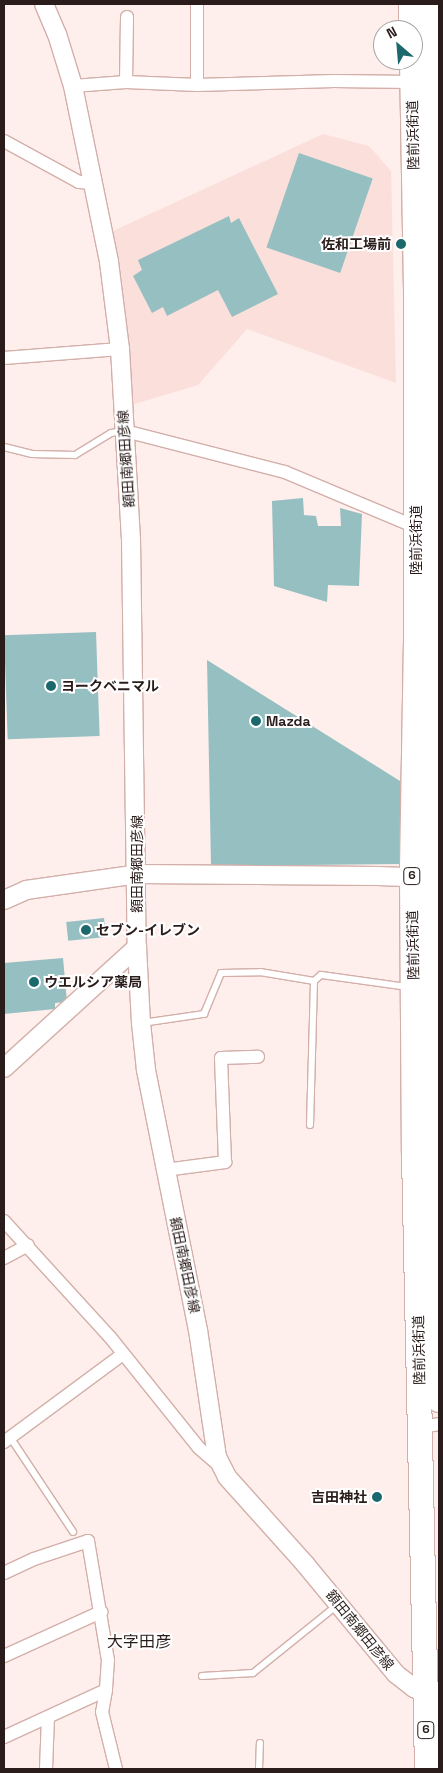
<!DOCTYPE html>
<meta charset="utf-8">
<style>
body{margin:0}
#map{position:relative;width:443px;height:1773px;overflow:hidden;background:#feeeec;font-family:"Space Grotesk","Noto Sans JP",sans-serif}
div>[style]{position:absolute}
.built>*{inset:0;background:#fbdfda}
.building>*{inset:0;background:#96bfc2;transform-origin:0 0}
.roads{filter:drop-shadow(1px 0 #d3afa9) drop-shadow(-1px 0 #d3afa9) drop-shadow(0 1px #d3afa9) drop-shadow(0 -1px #d3afa9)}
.lane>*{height:6px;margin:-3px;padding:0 3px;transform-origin:3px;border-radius:3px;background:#fff}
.street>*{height:12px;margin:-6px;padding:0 6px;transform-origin:6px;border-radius:6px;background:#fff}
.secondary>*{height:18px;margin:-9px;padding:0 9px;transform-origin:9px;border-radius:9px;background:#fff}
.highway>*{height:24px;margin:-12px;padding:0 12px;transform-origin:12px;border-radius:12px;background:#fff}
.dots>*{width:14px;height:14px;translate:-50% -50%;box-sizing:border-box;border:2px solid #fff;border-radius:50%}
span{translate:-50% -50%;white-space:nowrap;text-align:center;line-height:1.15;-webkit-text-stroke:4px #fff;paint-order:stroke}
.shield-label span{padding:1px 4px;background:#fff;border:1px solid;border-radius:4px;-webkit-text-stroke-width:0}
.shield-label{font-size:12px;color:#291c1a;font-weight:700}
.street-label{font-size:14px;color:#291c1a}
.poi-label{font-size:14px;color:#291c1a;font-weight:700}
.right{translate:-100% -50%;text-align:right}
.left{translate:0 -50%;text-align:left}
.quarter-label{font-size:16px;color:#291c1a}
.frame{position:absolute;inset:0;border:5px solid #291c1a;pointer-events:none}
.north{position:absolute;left:373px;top:20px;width:50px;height:50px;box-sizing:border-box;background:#fff;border:1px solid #a9a4a3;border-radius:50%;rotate:333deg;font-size:14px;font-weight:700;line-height:20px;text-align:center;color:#291c1a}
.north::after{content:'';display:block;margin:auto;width:18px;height:22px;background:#1b686d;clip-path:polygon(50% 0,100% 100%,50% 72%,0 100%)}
</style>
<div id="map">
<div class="built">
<div style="clip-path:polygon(323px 134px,369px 146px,391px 171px,396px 383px,247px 329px,198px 385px,131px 405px,111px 232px)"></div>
</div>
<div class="building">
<div style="left:299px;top:153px;width:78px;height:100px;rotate:19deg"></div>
<div style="clip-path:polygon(229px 216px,231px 223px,239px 218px,278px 294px,232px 317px,218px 290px,167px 316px,163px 307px,152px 313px,133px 276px,142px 270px,138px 260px)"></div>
<div style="clip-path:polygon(303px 498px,304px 515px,316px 516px,318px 526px,341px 526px,340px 508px,362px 514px,359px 586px,328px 585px,327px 602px,274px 586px,272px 501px)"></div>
<div style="left:96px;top:632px;width:104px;height:92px;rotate:88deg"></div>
<div style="clip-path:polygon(207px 660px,400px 781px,402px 864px,211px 866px)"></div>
<div style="left:104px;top:918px;width:19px;height:38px;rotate:84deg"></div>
<div style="clip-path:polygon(63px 958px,67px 1002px,55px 1003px,55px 1009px,4px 1014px,4px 963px)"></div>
</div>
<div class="roads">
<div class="lane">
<div style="left:4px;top:447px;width:29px;rotate:14deg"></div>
<div style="left:32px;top:454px;width:43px;rotate:1.3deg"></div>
<div style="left:75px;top:455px;width:42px;rotate:-31.4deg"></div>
<div style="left:111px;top:433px;width:12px;rotate:-9deg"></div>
<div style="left:142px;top:1023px;width:63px;rotate:-8.3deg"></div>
<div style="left:204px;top:1014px;width:44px;rotate:-67.5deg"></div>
<div style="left:221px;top:973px;width:39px;rotate:-1deg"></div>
<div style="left:260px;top:972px;width:55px;rotate:9.5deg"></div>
<div style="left:310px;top:1125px;width:144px;rotate:-88.4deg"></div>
<div style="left:314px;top:981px;width:9px;rotate:-41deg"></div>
<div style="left:321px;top:975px;width:87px;rotate:7.9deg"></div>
<div style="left:10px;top:1437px;width:114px;rotate:56.4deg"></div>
<div style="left:202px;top:1676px;width:51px;rotate:-3.4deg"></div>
<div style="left:253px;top:1673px;width:107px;rotate:-38.9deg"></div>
<div style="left:259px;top:1769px;width:26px;rotate:-88deg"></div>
</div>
<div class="street">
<div style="left:197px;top:4px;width:81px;rotate:90deg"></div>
<div style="left:126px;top:82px;width:65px;rotate:-89.1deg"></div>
<div style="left:73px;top:86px;width:53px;rotate:-4.3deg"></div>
<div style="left:126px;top:82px;width:71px;rotate:2.4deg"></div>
<div style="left:197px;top:85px;width:137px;rotate:-1.7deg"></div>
<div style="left:334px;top:81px;width:78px;rotate:0.7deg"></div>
<div style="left:4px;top:141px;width:85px;rotate:28.7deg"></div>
<div style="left:79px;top:182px;width:15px;rotate:4deg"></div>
<div style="left:4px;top:358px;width:116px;rotate:-4.4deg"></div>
<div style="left:125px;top:431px;width:165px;rotate:14.4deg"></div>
<div style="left:285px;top:472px;width:142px;rotate:22.8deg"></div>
<div style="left:165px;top:1170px;width:61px;rotate:-7.6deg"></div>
<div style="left:225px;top:1162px;width:104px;rotate:-92.2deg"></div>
<div style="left:221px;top:1058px;width:37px;rotate:-2deg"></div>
<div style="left:4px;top:1221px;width:157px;rotate:47.6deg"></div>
<div style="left:110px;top:1337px;width:142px;rotate:51.3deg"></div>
<div style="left:199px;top:1448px;width:29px;rotate:41deg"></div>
<div style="left:4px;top:1258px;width:27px;rotate:-28deg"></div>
<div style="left:421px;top:1427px;width:18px;rotate:-9deg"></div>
<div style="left:4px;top:1442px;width:148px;rotate:-36.5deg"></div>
<div style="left:4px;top:1573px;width:33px;rotate:-25deg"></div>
<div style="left:34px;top:1559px;width:57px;rotate:-18.4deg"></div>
<div style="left:88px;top:1541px;width:121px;rotate:80.5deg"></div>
<div style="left:108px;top:1660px;width:30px;rotate:94deg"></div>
<div style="left:4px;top:1656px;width:107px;rotate:-24.4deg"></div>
<div style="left:4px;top:1737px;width:112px;rotate:-24.7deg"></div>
<div style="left:106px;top:1690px;width:22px;rotate:100deg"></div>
<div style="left:102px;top:1712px;width:59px;rotate:76.2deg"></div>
<div style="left:46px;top:1769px;width:51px;rotate:-87.8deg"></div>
</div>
<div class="secondary">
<div style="left:44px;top:4px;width:33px;rotate:67deg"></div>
<div style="left:57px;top:34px;width:54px;rotate:72.9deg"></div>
<div style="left:73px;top:86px;width:180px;rotate:78.4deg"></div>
<div style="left:109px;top:262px;width:88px;rotate:82.8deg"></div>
<div style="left:120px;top:349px;width:190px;rotate:86.7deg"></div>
<div style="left:131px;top:539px;width:408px;rotate:89.2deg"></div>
<div style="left:137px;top:947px;width:76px;rotate:87deg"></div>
<div style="left:141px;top:1023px;width:47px;rotate:83.9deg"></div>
<div style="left:146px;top:1070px;width:265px;rotate:78.7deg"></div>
<div style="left:198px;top:1330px;width:128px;rotate:81.5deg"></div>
<div style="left:217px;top:1457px;width:22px;rotate:63deg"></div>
<div style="left:227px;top:1477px;width:117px;rotate:48.1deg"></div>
<div style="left:305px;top:1564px;width:143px;rotate:50.4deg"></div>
<div style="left:396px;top:1674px;width:23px;rotate:38deg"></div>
<div style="left:414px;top:1688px;width:11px;rotate:15deg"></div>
<div style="left:425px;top:1691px;width:14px"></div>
<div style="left:4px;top:900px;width:24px;rotate:-24deg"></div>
<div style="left:26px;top:890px;width:113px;rotate:-8.1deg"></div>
<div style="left:138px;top:874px;width:240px;rotate:0.5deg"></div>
<div style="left:378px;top:876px;width:34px;rotate:2deg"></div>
<div style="left:412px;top:877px;width:10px;rotate:37deg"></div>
<div style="left:4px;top:1068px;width:180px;rotate:-42.3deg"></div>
</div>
<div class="highway">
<div style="left:411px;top:4px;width:26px;rotate:90deg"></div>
<div style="left:431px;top:4px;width:643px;rotate:89.64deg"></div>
<div style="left:435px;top:647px;width:421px;rotate:90.3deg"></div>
<div style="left:433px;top:1068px;width:332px;rotate:89deg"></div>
<div style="left:412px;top:60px;width:235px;rotate:89deg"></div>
<div style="left:416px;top:295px;width:345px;rotate:90deg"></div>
<div style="left:416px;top:640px;width:237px;rotate:91deg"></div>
<div style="left:412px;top:877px;width:276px;rotate:89.6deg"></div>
<div style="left:414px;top:1153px;width:616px;rotate:88.79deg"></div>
</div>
</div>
<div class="dots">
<div style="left:401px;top:244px;background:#1b686d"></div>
<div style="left:51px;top:686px;background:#1b686d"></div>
<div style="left:256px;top:721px;background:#1b686d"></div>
<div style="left:86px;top:930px;background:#1b686d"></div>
<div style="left:34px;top:982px;background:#1b686d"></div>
<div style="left:377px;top:1497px;background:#1b686d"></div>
</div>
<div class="shield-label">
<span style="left:412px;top:876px">6</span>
<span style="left:426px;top:1730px">6</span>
</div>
<div class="street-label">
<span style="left:413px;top:135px;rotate:-91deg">陸前浜街道</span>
<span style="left:126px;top:459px;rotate:-94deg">額田南郷田彦線</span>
<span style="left:416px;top:540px;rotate:-90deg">陸前浜街道</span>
<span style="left:137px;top:864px;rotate:-90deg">額田南郷田彦線</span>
<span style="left:413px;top:945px;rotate:-91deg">陸前浜街道</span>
<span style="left:185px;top:1265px;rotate:78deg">額田南郷田彦線</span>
<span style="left:419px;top:1350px;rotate:-91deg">陸前浜街道</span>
<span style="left:360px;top:1630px;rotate:51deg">額田南郷田彦線</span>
</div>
<div class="poi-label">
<span class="right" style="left:391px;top:244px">佐和工場前</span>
<span class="left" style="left:61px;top:686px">ヨークベニマル</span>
<span class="left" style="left:266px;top:721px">Mazda</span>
<span class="left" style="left:96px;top:930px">セブン-イレブン</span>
<span class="left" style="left:44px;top:982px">ウエルシア薬局</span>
<span class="right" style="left:367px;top:1497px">吉田神社</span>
</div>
<div class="quarter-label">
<span style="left:139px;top:1642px">大字田彦</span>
</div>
<div class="frame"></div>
<div class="north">N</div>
</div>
